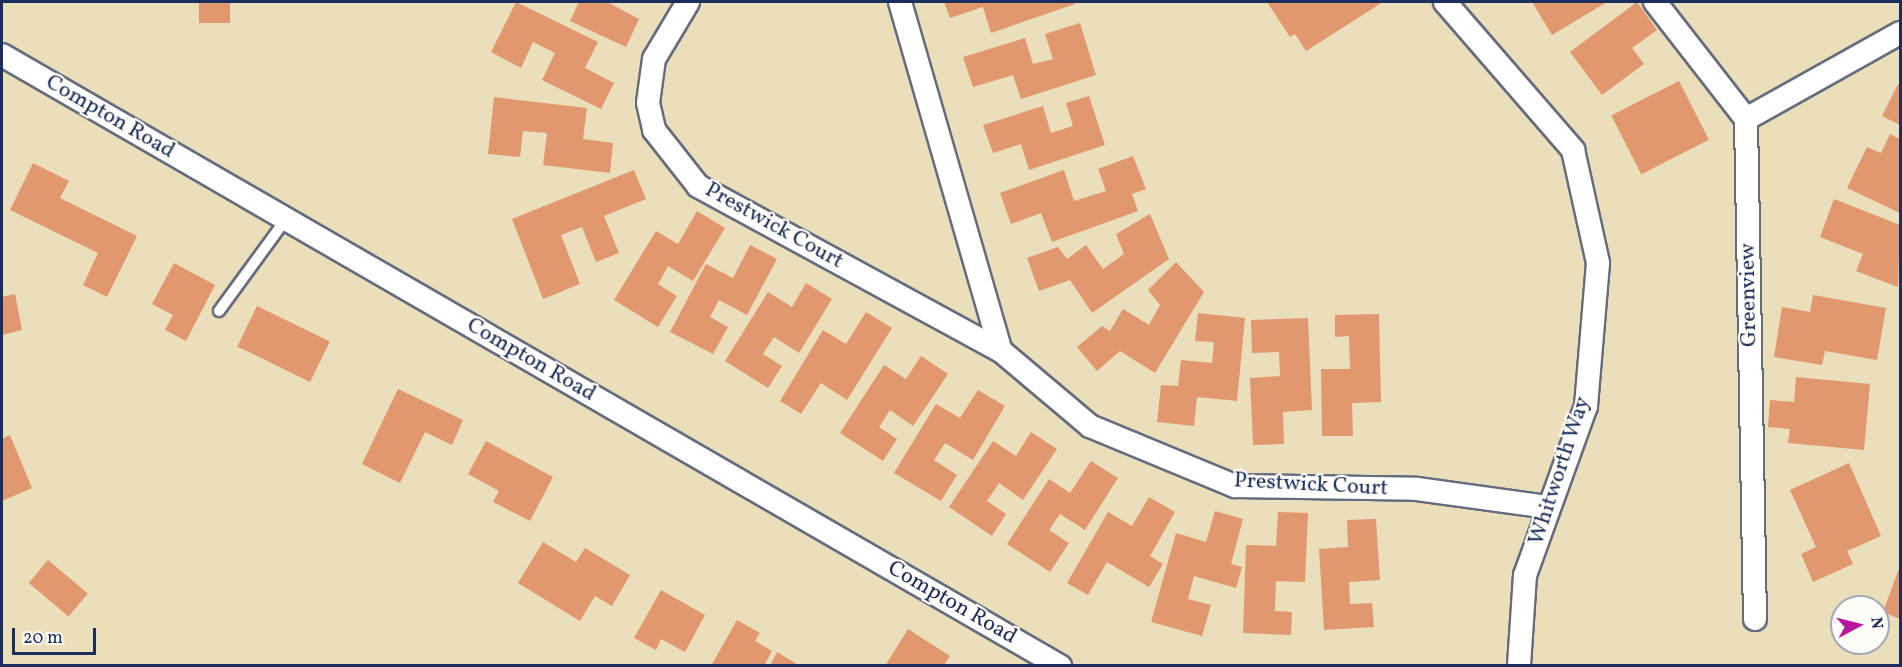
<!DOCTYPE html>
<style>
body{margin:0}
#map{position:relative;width:1902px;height:667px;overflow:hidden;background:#ebdeba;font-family:Vollkorn,serif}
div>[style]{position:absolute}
.building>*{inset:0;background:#e1986f;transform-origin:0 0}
.roads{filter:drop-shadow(2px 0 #646c7e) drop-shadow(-2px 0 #646c7e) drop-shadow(0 2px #646c7e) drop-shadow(0 -2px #646c7e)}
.service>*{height:10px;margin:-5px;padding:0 5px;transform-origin:5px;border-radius:5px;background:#fff}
.minor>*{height:22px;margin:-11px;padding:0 11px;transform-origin:11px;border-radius:11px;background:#fff}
span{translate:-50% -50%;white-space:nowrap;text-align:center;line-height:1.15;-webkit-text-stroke:4.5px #fdfcf7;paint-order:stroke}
.street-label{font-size:22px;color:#1b2f5e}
.frame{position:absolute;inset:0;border:3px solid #1b2f5e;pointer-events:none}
.north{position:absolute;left:1830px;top:595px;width:60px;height:60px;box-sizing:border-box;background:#fdfcf7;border:2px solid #a3aaba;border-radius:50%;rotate:83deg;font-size:16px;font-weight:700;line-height:24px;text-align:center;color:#1b2f5e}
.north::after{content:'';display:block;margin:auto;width:21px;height:27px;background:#b5179e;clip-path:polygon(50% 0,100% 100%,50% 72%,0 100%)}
.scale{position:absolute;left:12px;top:628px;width:84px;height:27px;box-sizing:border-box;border:3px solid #1b2f5e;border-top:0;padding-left:8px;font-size:18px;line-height:21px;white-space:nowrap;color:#1b2f5e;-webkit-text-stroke:4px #fdfcf7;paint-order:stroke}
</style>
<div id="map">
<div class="building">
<div style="left:199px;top:2px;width:31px;height:21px"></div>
<div style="clip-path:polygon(516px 2px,598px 42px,585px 68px,614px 83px,601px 109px,542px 80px,555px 53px,533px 42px,521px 68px,491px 52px)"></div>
<div style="clip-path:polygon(579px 2px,607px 2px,639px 19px,626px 47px,570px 21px)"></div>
<div style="clip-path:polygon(944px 2px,1074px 2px,1075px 4px,991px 33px,983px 7px,950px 18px)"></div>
<div style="clip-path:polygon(1267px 2px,1383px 2px,1306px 51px,1295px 34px,1290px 37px)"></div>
<div style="clip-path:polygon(1532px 2px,1607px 2px,1552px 35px)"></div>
<div style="clip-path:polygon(1637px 2px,1657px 30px,1632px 48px,1644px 64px,1602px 95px,1570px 52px)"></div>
<div style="clip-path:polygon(1080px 23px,1096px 75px,1021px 99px,1013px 75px,973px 87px,963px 57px,1025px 38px,1033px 64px,1053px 59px,1045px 34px)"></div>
<div style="left:1679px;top:81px;width:66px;height:76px;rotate:63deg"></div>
<div style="clip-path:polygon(1898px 84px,1900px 85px,1900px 125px,1882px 116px)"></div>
<div style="clip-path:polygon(1089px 96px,1105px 145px,1029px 170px,1021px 144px,993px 153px,983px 125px,1043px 106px,1051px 133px,1073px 126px,1066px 103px)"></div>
<div style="clip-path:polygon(494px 97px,587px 108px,583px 139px,613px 143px,610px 173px,543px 165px,547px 133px,523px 131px,520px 157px,488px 154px)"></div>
<div style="clip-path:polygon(1890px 134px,1900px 139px,1900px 213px,1847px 188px,1867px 147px,1881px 153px)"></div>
<div style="clip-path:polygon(1133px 156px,1146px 189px,1132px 194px,1138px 211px,1052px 242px,1041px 213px,1011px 224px,1000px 193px,1064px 170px,1074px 201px,1106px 191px,1098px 169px)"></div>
<div style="clip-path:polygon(33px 163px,69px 181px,60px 198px,137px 236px,107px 297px,83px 285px,98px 253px,10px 210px)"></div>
<div style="clip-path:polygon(634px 170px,646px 199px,604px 216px,619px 253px,596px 262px,582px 227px,561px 235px,580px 284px,543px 299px,512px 219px)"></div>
<div style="clip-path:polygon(1834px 199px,1900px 225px,1898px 287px,1856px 271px,1863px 254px,1820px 237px)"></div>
<div style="clip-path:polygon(697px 211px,725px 228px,693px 281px,668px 266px,658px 284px,677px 296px,658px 327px,614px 300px,656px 231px,678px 244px)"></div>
<div style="clip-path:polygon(1150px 214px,1169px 259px,1092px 313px,1070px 280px,1039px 291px,1027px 258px,1058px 247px,1067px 259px,1086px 245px,1103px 269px,1124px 254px,1116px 234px)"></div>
<div style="clip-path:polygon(750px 245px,777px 259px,747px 315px,719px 300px,710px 317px,728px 327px,713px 354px,670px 332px,706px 264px,733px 278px)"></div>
<div style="clip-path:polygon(1176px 262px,1204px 292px,1155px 373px,1120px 351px,1097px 371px,1077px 347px,1102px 326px,1110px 331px,1123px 309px,1149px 325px,1160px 305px,1148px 290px)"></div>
<div style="clip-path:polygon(174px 263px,215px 285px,186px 341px,165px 330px,173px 315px,152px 304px)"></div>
<div style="clip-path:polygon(806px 283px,832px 299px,799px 353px,774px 337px,763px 354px,782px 366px,768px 388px,725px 361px,768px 292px,792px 307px)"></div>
<div style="clip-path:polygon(15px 294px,22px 330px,2px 335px,2px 297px)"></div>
<div style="clip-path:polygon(1813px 295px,1886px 308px,1877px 360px,1825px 351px,1822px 365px,1774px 357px,1782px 307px,1810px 312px)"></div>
<div style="left:257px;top:306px;width:81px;height:45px;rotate:26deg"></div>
<div style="clip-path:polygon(866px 312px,892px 328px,847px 400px,821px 383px,801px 414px,780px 401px,823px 330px,846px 344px)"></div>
<div style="clip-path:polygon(1198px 313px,1245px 318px,1237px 401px,1197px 397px,1194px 426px,1157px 422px,1161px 385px,1178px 386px,1181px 360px,1212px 363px,1214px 342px,1195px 341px)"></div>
<div style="clip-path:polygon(1379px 314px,1381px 402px,1352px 403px,1353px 436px,1322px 436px,1321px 369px,1350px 369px,1349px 336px,1335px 337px,1335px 315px)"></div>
<div style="clip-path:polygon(1308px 318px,1312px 410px,1283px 412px,1284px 444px,1253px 445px,1250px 378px,1280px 376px,1279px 352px,1252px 353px,1251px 320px)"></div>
<div style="clip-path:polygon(921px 356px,948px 374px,913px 426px,890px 410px,879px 427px,897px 439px,883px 461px,840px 433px,884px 365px,906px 379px)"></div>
<div style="clip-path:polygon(1796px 377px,1870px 384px,1864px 450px,1788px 443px,1790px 429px,1768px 427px,1770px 400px,1794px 402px)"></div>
<div style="clip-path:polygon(398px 389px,463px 420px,452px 445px,425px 432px,400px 483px,362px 464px)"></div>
<div style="clip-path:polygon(978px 390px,1005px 406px,973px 460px,945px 443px,934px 460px,957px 475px,941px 501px,894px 473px,936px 404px,960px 418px)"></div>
<div style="clip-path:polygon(1031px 432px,1057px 449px,1023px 500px,999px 483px,987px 501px,1006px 514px,992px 536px,949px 507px,993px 441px,1016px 456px)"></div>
<div style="clip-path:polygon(10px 435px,32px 488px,2px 501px,2px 439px)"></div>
<div style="clip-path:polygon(486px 441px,553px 477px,530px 521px,493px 502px,499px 491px,468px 474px)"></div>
<div style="clip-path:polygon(1091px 461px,1118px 478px,1085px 530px,1060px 514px,1049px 530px,1069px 543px,1050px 572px,1007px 544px,1049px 479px,1070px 493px)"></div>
<div style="clip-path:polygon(1849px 463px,1881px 536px,1847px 551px,1853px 564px,1813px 582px,1801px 554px,1816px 547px,1790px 490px)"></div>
<div style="clip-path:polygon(1149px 497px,1175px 512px,1150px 556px,1163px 564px,1149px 587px,1107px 562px,1088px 595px,1067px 583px,1108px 512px,1132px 526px)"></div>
<div style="clip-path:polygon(1215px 511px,1243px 519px,1231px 564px,1242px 567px,1236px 588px,1194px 576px,1188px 599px,1211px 605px,1202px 636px,1151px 622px,1176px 533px,1206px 542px)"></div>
<div style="clip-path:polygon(1278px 512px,1308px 513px,1305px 582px,1276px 581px,1275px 611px,1292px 612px,1291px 635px,1243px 633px,1246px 545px,1276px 546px)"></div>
<div style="clip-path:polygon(1376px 519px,1380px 580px,1349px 582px,1350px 604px,1372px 603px,1374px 627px,1324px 630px,1319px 549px,1348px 547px,1347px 520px)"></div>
<div style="clip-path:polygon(543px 542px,576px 562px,585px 548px,630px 575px,612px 606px,595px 596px,580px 621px,518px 583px)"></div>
<div style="left:48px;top:560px;width:52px;height:30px;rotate:40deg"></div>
<div style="clip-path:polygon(1900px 566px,1900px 619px,1883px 612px)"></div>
<div style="clip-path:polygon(661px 590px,705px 615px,685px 652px,661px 639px,656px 650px,634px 638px)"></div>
<div style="clip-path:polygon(737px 620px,760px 633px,755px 641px,772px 651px,764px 666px,711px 666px)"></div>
<div style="clip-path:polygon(908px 629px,950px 656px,943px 666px,885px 666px)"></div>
<div style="clip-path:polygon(777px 652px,800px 666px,770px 666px)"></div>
</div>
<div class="roads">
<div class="service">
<div style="left:219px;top:311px;width:114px;rotate:-53.9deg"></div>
</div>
<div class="minor">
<div style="left:688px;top:2px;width:66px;rotate:120.8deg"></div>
<div style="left:654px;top:59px;width:44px;rotate:97.8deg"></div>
<div style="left:648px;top:103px;width:28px;rotate:77deg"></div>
<div style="left:654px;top:130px;width:71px;rotate:51.8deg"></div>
<div style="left:698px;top:186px;width:345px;rotate:28.6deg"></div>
<div style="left:1001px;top:351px;width:116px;rotate:40.1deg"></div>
<div style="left:1090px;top:426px;width:157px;rotate:22.5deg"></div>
<div style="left:1235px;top:486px;width:182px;rotate:0.9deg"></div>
<div style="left:1417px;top:489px;width:133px;rotate:7.8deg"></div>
<div style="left:900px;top:2px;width:363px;rotate:73.9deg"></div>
<div style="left:1445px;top:2px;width:196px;rotate:49.1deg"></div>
<div style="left:1573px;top:150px;width:116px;rotate:77.5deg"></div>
<div style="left:1598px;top:263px;width:144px;rotate:94.8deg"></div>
<div style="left:1586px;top:406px;width:180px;rotate:109.8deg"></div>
<div style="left:1525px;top:575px;width:91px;rotate:93.8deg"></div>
<div style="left:1655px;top:2px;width:148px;rotate:52.1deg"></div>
<div style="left:1746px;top:119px;width:500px;rotate:88.97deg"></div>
<div style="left:2px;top:55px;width:1222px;rotate:30.01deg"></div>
<div style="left:1746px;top:119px;width:176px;rotate:-29.2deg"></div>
</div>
</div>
<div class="street-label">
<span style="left:110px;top:117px;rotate:30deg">Compton Road</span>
<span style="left:774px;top:226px;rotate:29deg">Prestwick Court</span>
<span style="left:1749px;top:295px;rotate:-91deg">Greenview</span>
<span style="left:531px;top:360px;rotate:30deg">Compton Road</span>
<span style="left:1560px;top:471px;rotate:-72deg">Whitworth Way</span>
<span style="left:1311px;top:485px;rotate:3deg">Prestwick Court</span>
<span style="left:952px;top:603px;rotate:30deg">Compton Road</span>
</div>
<div class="frame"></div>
<div class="north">N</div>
<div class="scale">20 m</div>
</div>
